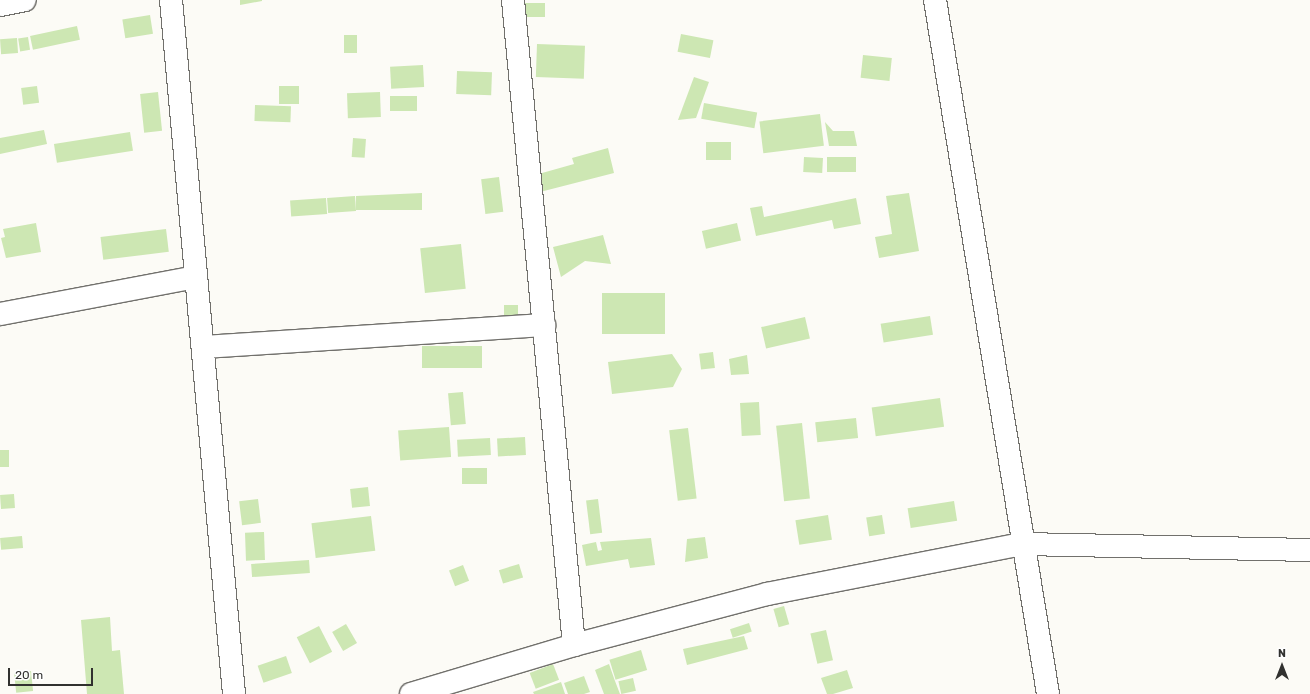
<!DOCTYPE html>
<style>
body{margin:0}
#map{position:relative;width:1310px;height:694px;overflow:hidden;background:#fcfbf6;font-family:Rubik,sans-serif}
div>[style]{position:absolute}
.building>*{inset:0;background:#cde7b3;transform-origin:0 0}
.roads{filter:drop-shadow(1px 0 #71706c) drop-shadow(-1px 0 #71706c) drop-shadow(0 1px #71706c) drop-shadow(0 -1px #71706c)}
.minor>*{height:22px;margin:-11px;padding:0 11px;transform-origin:11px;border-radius:11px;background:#fff}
.secondary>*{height:22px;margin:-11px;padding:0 11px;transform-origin:11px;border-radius:11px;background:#fff}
span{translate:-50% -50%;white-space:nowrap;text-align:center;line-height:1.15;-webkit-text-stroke:3px #fff;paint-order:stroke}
.north{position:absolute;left:1262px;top:646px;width:40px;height:40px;-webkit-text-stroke:3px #fff;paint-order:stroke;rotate:0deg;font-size:11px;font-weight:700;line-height:16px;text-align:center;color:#31312f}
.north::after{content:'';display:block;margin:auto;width:14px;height:18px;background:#31312f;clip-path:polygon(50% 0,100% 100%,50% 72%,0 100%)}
.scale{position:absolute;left:8px;top:668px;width:85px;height:18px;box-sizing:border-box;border:2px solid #31312f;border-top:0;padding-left:5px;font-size:12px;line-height:14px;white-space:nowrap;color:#31312f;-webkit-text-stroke:3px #fff;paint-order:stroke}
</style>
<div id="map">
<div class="building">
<div style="clip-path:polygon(240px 0,262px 0,262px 1px,240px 5px)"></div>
<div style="left:545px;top:3px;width:14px;height:20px;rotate:90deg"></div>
<div style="left:150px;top:15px;width:19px;height:28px;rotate:81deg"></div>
<div style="left:77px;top:26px;width:14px;height:48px;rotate:78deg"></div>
<div style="left:681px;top:34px;width:33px;height:18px;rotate:11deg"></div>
<div style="left:344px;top:35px;width:13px;height:18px"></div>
<div style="left:28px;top:37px;width:13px;height:10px;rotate:81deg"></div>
<div style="left:17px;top:38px;width:15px;height:17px;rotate:86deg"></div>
<div style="left:537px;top:44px;width:48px;height:33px;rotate:2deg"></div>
<div style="left:863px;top:55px;width:29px;height:23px;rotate:6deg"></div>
<div style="left:423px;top:65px;width:22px;height:33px;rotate:87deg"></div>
<div style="left:457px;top:71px;width:35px;height:23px;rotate:2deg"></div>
<div style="clip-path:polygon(694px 77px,709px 82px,696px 118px,678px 120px)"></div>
<div style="left:37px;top:86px;width:17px;height:16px;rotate:83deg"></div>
<div style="left:279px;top:86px;width:20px;height:18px"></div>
<div style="left:158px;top:92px;width:39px;height:18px;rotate:84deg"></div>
<div style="left:380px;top:92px;width:25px;height:33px;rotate:88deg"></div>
<div style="left:390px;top:96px;width:27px;height:15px"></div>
<div style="left:704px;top:103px;width:54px;height:16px;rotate:10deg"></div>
<div style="left:255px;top:105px;width:36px;height:16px;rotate:2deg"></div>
<div style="left:820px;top:114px;width:32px;height:61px;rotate:83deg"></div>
<div style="clip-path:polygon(825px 122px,833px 131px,854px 131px,857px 146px,829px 146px)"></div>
<div style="clip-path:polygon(44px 130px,47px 144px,0 154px,0 138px)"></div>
<div style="left:130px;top:132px;width:19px;height:77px;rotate:81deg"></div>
<div style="left:353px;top:138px;width:13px;height:19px;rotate:4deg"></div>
<div style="left:731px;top:142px;width:18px;height:25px;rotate:90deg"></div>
<div style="clip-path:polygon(608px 148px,614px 173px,540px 192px,535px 175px,574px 164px,572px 158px)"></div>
<div style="left:804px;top:157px;width:19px;height:15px;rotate:3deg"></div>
<div style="left:827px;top:157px;width:29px;height:15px"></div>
<div style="left:499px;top:177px;width:35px;height:18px;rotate:83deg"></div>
<div style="clip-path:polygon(422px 193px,422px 210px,356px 210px,356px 196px)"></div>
<div style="clip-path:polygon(909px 193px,919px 251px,879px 258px,875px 237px,892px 234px,886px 196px)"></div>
<div style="left:355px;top:196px;width:15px;height:28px;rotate:86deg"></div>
<div style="left:326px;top:198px;width:16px;height:36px;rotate:86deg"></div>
<div style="clip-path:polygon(856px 198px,861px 224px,834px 229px,832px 220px,756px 236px,750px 208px,762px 206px,764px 217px)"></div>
<div style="clip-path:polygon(36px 223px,41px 252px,6px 258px,1px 238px,5px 237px,3px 229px)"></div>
<div style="left:737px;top:223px;width:18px;height:36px;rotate:77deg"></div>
<div style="left:166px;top:229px;width:23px;height:66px;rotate:83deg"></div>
<div style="clip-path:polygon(603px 235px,611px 264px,585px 261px,561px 277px,553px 247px)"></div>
<div style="left:461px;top:244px;width:45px;height:41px;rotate:84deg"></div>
<div style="left:665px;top:293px;width:41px;height:63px;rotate:90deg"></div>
<div style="left:504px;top:305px;width:14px;height:15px"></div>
<div style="left:930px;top:316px;width:19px;height:50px;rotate:81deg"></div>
<div style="left:805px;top:317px;width:22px;height:45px;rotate:77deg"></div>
<div style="left:422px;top:346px;width:60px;height:22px"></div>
<div style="left:713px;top:352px;width:16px;height:14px;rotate:83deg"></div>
<div style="clip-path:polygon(672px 354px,682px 369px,673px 387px,612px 394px,608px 362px)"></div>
<div style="clip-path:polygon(747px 355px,749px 374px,731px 375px,729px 359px)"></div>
<div style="left:463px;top:392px;width:32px;height:15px;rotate:85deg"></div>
<div style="left:940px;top:398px;width:29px;height:69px;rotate:82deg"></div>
<div style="left:759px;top:402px;width:33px;height:19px;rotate:87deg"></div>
<div style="left:856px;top:418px;width:20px;height:41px;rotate:84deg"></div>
<div style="left:802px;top:423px;width:76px;height:26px;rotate:84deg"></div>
<div style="left:449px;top:427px;width:30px;height:51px;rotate:86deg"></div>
<div style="left:688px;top:428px;width:71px;height:19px;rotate:83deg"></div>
<div style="left:525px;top:437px;width:18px;height:28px;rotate:87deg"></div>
<div style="left:490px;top:438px;width:17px;height:33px;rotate:87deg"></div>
<div style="left:0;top:450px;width:9px;height:17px"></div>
<div style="left:487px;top:468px;width:16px;height:25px;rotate:90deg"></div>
<div style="left:368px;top:487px;width:19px;height:18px;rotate:84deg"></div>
<div style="left:14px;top:494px;width:14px;height:14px;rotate:86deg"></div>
<div style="left:258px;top:499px;width:24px;height:19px;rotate:83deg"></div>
<div style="left:598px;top:499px;width:34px;height:12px;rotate:83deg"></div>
<div style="left:954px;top:501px;width:20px;height:47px;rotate:81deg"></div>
<div style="left:828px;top:515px;width:25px;height:33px;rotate:81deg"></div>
<div style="left:882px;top:515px;width:19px;height:16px;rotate:81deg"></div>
<div style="left:371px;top:516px;width:35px;height:60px;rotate:83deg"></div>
<div style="left:264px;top:532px;width:28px;height:19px;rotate:88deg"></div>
<div style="left:22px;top:536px;width:12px;height:22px;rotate:85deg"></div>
<div style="clip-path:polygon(705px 537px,708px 558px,685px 562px,687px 539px)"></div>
<div style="clip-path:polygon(651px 538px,655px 565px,630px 568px,628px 559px,586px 566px,582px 545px,596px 542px,598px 551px,602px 550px,600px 542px)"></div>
<div style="left:309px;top:560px;width:13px;height:58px;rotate:86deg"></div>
<div style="left:519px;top:564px;width:14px;height:21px;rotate:73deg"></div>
<div style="left:463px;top:565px;width:17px;height:15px;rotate:69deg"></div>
<div style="left:784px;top:606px;width:19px;height:11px;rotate:74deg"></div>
<div style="clip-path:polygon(110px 617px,112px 651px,120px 650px,124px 694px,87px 694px,81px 620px)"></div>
<div style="left:749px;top:623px;width:9px;height:20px;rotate:72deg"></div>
<div style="left:346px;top:624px;width:22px;height:16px;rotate:60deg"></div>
<div style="left:319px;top:626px;width:29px;height:25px;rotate:63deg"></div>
<div style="left:826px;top:630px;width:31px;height:16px;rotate:77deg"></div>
<div style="clip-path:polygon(744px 636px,748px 649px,687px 665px,683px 649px)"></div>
<div style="left:641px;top:650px;width:21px;height:33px;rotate:73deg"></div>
<div style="left:286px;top:656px;width:18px;height:30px;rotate:71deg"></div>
<div style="left:553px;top:664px;width:17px;height:25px;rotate:69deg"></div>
<div style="clip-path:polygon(609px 664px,615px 681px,620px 694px,604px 694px,595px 670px)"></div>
<div style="clip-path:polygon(847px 670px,853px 688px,833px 694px,827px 694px,821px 678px)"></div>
<div style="left:31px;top:671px;width:20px;height:17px;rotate:84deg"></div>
<div style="clip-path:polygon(584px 676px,590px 692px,584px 694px,568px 694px,564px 683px)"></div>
<div style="left:633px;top:678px;width:13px;height:15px;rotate:77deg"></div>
<div style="clip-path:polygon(561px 682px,565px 694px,534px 694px,533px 692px)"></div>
</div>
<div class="roads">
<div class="minor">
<div style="left:171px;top:0;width:697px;rotate:84.81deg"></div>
<div style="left:513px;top:0;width:648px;rotate:84.6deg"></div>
<div style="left:935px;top:0;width:703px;rotate:80.75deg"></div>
<div style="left:0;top:5px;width:25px;rotate:-11deg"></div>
<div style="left:0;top:314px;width:199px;rotate:-10.7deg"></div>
<div style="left:203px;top:347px;width:342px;rotate:-3.7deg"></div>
</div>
<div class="secondary">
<div style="left:411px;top:694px;width:170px;rotate:-16.7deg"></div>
<div style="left:574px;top:645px;width:200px;rotate:-14.8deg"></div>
<div style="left:767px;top:594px;width:261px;rotate:-11.1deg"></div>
<div style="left:1023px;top:544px;width:287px;rotate:1.2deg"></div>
</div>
</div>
<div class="north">N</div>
<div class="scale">20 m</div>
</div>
